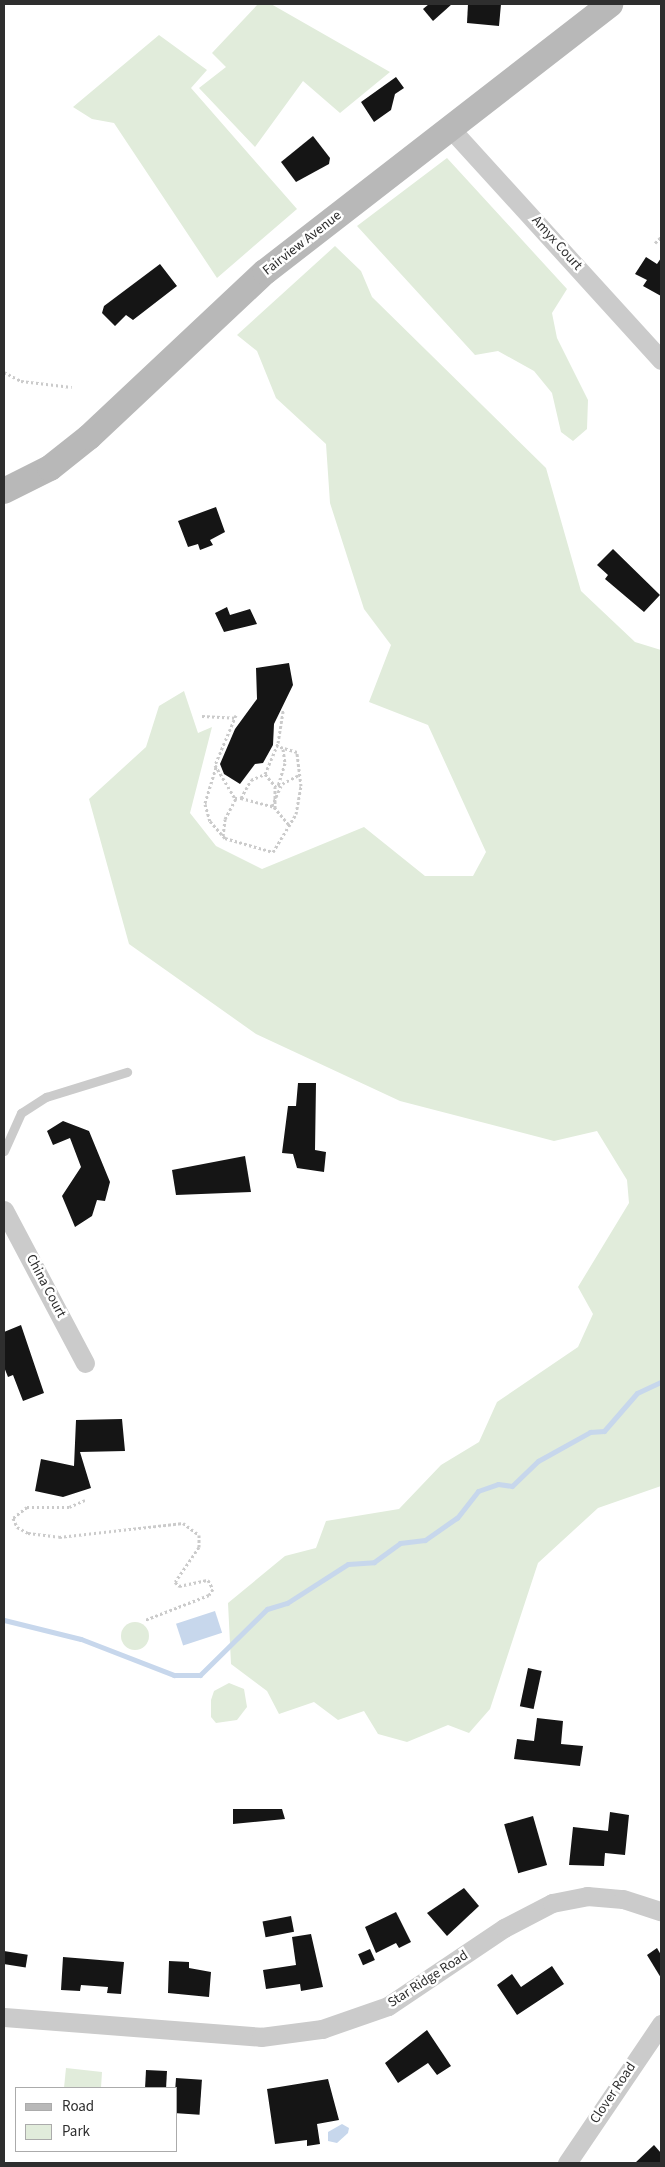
<!DOCTYPE html>
<style>
body{margin:0}
#map{position:relative;width:665px;height:2167px;overflow:hidden;background:#fff;font-family:"Source Sans 3",sans-serif}
div>[style]{position:absolute}
.green>*{inset:0;background:#e1ecdb}
.round{border-radius:50%}
.water>*{inset:0;background:#c7d7ec;transform-origin:0 0}
.stream>*{height:5px;margin:-2.5px;padding:0 2.5px;transform-origin:2.5px;border-radius:2.5px;background:#c7d7ec}
.building>*{inset:0;background:#151515;transform-origin:0 0}
.path>*{height:3px;margin-top:-1.5px;transform-origin:0;background:repeating-linear-gradient(90deg,#cbcbcb 0 2.5px,transparent 0 5px)}
.service>*{height:9px;margin:-4.5px;padding:0 4.5px;transform-origin:4.5px;border-radius:4.5px;background:#cbcbcb}
.minor>*{height:19px;margin:-9.5px;padding:0 9.5px;transform-origin:9.5px;border-radius:9.5px;background:#cbcbcb}
.secondary>*{height:26px;margin:-13px;padding:0 13px;transform-origin:13px;border-radius:13px;background:#b8b8b8}
span{translate:-50% -50%;white-space:nowrap;text-align:center;line-height:1.15;-webkit-text-stroke:5px #fff;paint-order:stroke}
.street-label{font-size:14px;color:#2e2e2e}
.frame{position:absolute;inset:0;border:5px solid #2e2e2e;pointer-events:none}
.legend{position:absolute;left:15px;top:2087px;width:162px;height:65px;box-sizing:border-box;background:#fff;border:1px solid #ababab;margin:0;padding:6px 9px;list-style:none;font-size:15px;color:#2e2e2e}
.legend li{display:flex;align-items:center;gap:10px;height:25px}
.legend b{width:25px;border:1px solid #ababab}
</style>
<div id="map">
<div class="green">
<div style="clip-path:polygon(258px 4px,271px 4px,390px 72px,340px 113px,303px 81px,255px 147px,199px 88px,226px 67px,212px 53px)"></div>
<div style="clip-path:polygon(159px 35px,207px 70px,191px 88px,297px 209px,217px 278px,114px 123px,92px 119px,73px 107px)"></div>
<div style="clip-path:polygon(447px 158px,567px 289px,552px 313px,557px 338px,588px 400px,587px 429px,573px 441px,561px 432px,552px 393px,534px 371px,498px 351px,475px 355px,357px 226px)"></div>
<div style="clip-path:polygon(335px 246px,361px 271px,372px 297px,546px 468px,581px 591px,635px 642px,661px 650px,661px 1486px,598px 1508px,538px 1563px,490px 1709px,469px 1733px,448px 1725px,407px 1742px,378px 1734px,364px 1711px,338px 1720px,314px 1702px,279px 1714px,267px 1691px,231px 1664px,228px 1603px,285px 1556px,316px 1548px,326px 1521px,399px 1509px,441px 1465px,479px 1442px,497px 1402px,578px 1347px,593px 1314px,578px 1287px,629px 1203px,627px 1180px,597px 1131px,554px 1141px,400px 1101px,256px 1034px,129px 944px,89px 799px,146px 747px,159px 706px,184px 691px,198px 733px,212px 727px,190px 813px,216px 846px,262px 869px,364px 827px,425px 876px,473px 876px,486px 852px,428px 725px,369px 702px,391px 645px,364px 609px,330px 503px,326px 444px,276px 398px,257px 351px,237px 335px)"></div>
<div class="round" style="left:121px;top:1622px;width:28px;height:28px"></div>
<div style="clip-path:polygon(229px 1683px,244px 1689px,247px 1707px,237px 1720px,216px 1723px,211px 1717px,211px 1700px,214px 1691px)"></div>
<div style="clip-path:polygon(66px 2068px,102px 2072px,101px 2088px,64px 2088px)"></div>
</div>
<div class="water">
<div style="left:215px;top:1611px;width:23px;height:41px;rotate:72deg"></div>
<div style="clip-path:polygon(342px 2124px,349px 2128px,348px 2133px,337px 2143px,328px 2141px,328px 2132px)"></div>
</div>
<div class="stream">
<div style="left:4px;top:1620px;width:79px;rotate:13.9deg"></div>
<div style="left:81px;top:1639px;width:100px;rotate:21.2deg"></div>
<div style="left:174px;top:1675px;width:26px"></div>
<div style="left:200px;top:1675px;width:94px;rotate:-44.6deg"></div>
<div style="left:267px;top:1609px;width:21px;rotate:-17deg"></div>
<div style="left:287px;top:1603px;width:72px;rotate:-32.6deg"></div>
<div style="left:348px;top:1564px;width:26px;rotate:-4deg"></div>
<div style="left:374px;top:1562px;width:32px;rotate:-36deg"></div>
<div style="left:400px;top:1543px;width:25px;rotate:-7deg"></div>
<div style="left:425px;top:1540px;width:39px;rotate:-35deg"></div>
<div style="left:457px;top:1518px;width:34px;rotate:-52deg"></div>
<div style="left:478px;top:1491px;width:21px;rotate:-19deg"></div>
<div style="left:498px;top:1484px;width:14px;rotate:8deg"></div>
<div style="left:512px;top:1486px;width:36px;rotate:-44deg"></div>
<div style="left:538px;top:1461px;width:60px;rotate:-29.1deg"></div>
<div style="left:590px;top:1432px;width:14px;rotate:-4deg"></div>
<div style="left:604px;top:1431px;width:50px;rotate:-49deg"></div>
<div style="left:637px;top:1393px;width:26px;rotate:-25deg"></div>
</div>
<div class="building">
<div style="clip-path:polygon(429px 4px,452px 4px,433px 21px,423px 9px)"></div>
<div style="clip-path:polygon(468px 4px,501px 4px,499px 26px,467px 23px)"></div>
<div style="clip-path:polygon(396px 77px,404px 88px,395px 94px,391px 110px,374px 122px,361px 102px)"></div>
<div style="clip-path:polygon(313px 136px,330px 158px,329px 164px,296px 182px,281px 162px)"></div>
<div style="clip-path:polygon(646px 257px,657px 264px,661px 258px,661px 296px,643px 286px,647px 280px,635px 274px)"></div>
<div style="clip-path:polygon(160px 264px,177px 286px,133px 320px,126px 315px,115px 326px,102px 313px,104px 306px)"></div>
<div style="clip-path:polygon(216px 507px,225px 532px,210px 540px,213px 545px,200px 550px,198px 544px,188px 547px,178px 521px)"></div>
<div style="clip-path:polygon(613px 549px,660px 595px,644px 612px,605px 579px,608px 575px,597px 565px)"></div>
<div style="clip-path:polygon(227px 607px,230px 615px,250px 609px,257px 624px,224px 632px,215px 613px)"></div>
<div style="clip-path:polygon(289px 663px,293px 685px,274px 724px,273px 745px,263px 763px,255px 764px,240px 784px,224px 774px,220px 764px,235px 729px,257px 699px,256px 668px)"></div>
<div style="clip-path:polygon(298px 1083px,316px 1083px,315px 1150px,326px 1152px,324px 1172px,297px 1168px,293px 1154px,282px 1153px,288px 1106px,296px 1106px)"></div>
<div style="clip-path:polygon(63px 1121px,89px 1131px,110px 1182px,105px 1201px,97px 1200px,92px 1216px,75px 1227px,62px 1196px,81px 1167px,70px 1138px,53px 1145px,47px 1131px)"></div>
<div style="clip-path:polygon(245px 1156px,251px 1192px,176px 1195px,172px 1170px)"></div>
<div style="clip-path:polygon(21px 1325px,44px 1393px,23px 1401px,13px 1375px,8px 1377px,4px 1367px,4px 1332px)"></div>
<div style="clip-path:polygon(122px 1419px,125px 1451px,80px 1452px,91px 1488px,63px 1497px,35px 1491px,41px 1459px,74px 1466px,76px 1420px)"></div>
<div style="left:528px;top:1668px;width:14px;height:39px;rotate:12deg"></div>
<div style="clip-path:polygon(537px 1718px,563px 1721px,561px 1744px,583px 1746px,580px 1766px,514px 1759px,517px 1739px,534px 1741px)"></div>
<div style="clip-path:polygon(233px 1809px,282px 1809px,285px 1819px,233px 1824px)"></div>
<div style="clip-path:polygon(610px 1812px,629px 1815px,625px 1855px,605px 1853px,604px 1866px,569px 1865px,573px 1827px,608px 1831px)"></div>
<div style="left:533px;top:1816px;width:51px;height:30px;rotate:74deg"></div>
<div style="clip-path:polygon(464px 1888px,479px 1906px,447px 1936px,427px 1913px)"></div>
<div style="clip-path:polygon(396px 1912px,411px 1942px,399px 1948px,396px 1943px,376px 1953px,365px 1927px)"></div>
<div style="left:291px;top:1916px;width:16px;height:29px;rotate:79deg"></div>
<div style="clip-path:polygon(311px 1934px,323px 1987px,301px 1991px,300px 1984px,266px 1989px,263px 1970px,296px 1965px,292px 1937px)"></div>
<div style="clip-path:polygon(657px 1948px,661px 1955px,661px 1978px,647px 1955px)"></div>
<div style="left:370px;top:1949px;width:12px;height:13px;rotate:66deg"></div>
<div style="left:4px;top:1951px;width:24px;height:13px;rotate:9deg"></div>
<div style="clip-path:polygon(63px 1957px,124px 1962px,121px 1994px,107px 1993px,108px 1987px,81px 1985px,80px 1991px,61px 1990px)"></div>
<div style="clip-path:polygon(169px 1961px,189px 1962px,189px 1968px,211px 1972px,209px 1997px,168px 1993px)"></div>
<div style="clip-path:polygon(552px 1966px,564px 1984px,517px 2015px,497px 1985px,512px 1974px,521px 1987px)"></div>
<div style="clip-path:polygon(427px 2030px,451px 2066px,437px 2075px,428px 2063px,398px 2083px,385px 2063px)"></div>
<div style="left:146px;top:2070px;width:21px;height:18px;rotate:3deg"></div>
<div style="left:176px;top:2078px;width:26px;height:35px;rotate:4deg"></div>
<div style="clip-path:polygon(328px 2079px,339px 2120px,317px 2124px,320px 2144px,307px 2146px,307px 2140px,275px 2144px,267px 2089px)"></div>
<div style="clip-path:polygon(654px 2145px,661px 2153px,661px 2163px,635px 2163px)"></div>
</div>
<div class="path">
<div style="left:655px;top:243px;width:8px;rotate:-45deg"></div>
<div style="left:4px;top:372px;width:19px;rotate:28deg"></div>
<div style="left:21px;top:381px;width:51px;rotate:6.7deg"></div>
<div style="left:236px;top:715px;width:54px;rotate:112.8deg"></div>
<div style="left:215px;top:765px;width:39px;rotate:59deg"></div>
<div style="left:235px;top:798px;width:6px"></div>
<div style="left:241px;top:798px;width:21px;rotate:-61deg"></div>
<div style="left:251px;top:780px;width:15px;rotate:-23deg"></div>
<div style="left:265px;top:774px;width:34px;rotate:-67deg"></div>
<div style="left:278px;top:743px;width:33px;rotate:-81deg"></div>
<div style="left:202px;top:716px;width:33px;rotate:3deg"></div>
<div style="left:283px;top:749px;width:14px;rotate:82deg"></div>
<div style="left:285px;top:763px;width:24px;rotate:107deg"></div>
<div style="left:278px;top:786px;width:24px;rotate:-28deg"></div>
<div style="left:216px;top:767px;width:39px;rotate:107deg"></div>
<div style="left:205px;top:804px;width:18px;rotate:74deg"></div>
<div style="left:210px;top:821px;width:23px;rotate:49deg"></div>
<div style="left:225px;top:838px;width:50px;rotate:16.3deg"></div>
<div style="left:273px;top:852px;width:44px;rotate:-58.8deg"></div>
<div style="left:296px;top:814px;width:28px;rotate:-80deg"></div>
<div style="left:301px;top:786px;width:34px;rotate:-97deg"></div>
<div style="left:297px;top:752px;width:21px;rotate:-163deg"></div>
<div style="left:265px;top:774px;width:17px;rotate:50deg"></div>
<div style="left:241px;top:798px;width:34px;rotate:15deg"></div>
<div style="left:274px;top:807px;width:25px;rotate:50deg"></div>
<div style="left:272px;top:806px;width:22px;rotate:-66deg"></div>
<div style="left:275px;top:808px;width:21px;rotate:-90deg"></div>
<div style="left:223px;top:836px;width:17px;rotate:-83deg"></div>
<div style="left:225px;top:819px;width:24px;rotate:-62deg"></div>
<div style="left:85px;top:1500px;width:17px;rotate:156deg"></div>
<div style="left:69px;top:1507px;width:42px;rotate:180deg"></div>
<div style="left:27px;top:1507px;width:18px;rotate:142deg"></div>
<div style="left:13px;top:1518px;width:10px;rotate:66deg"></div>
<div style="left:17px;top:1527px;width:13px;rotate:29deg"></div>
<div style="left:28px;top:1533px;width:31px;rotate:7deg"></div>
<div style="left:59px;top:1537px;width:125px;rotate:-6.4deg"></div>
<div style="left:183px;top:1523px;width:20px;rotate:37deg"></div>
<div style="left:199px;top:1535px;width:12px;rotate:90deg"></div>
<div style="left:199px;top:1547px;width:42px;rotate:124.4deg"></div>
<div style="left:175px;top:1582px;width:6px;rotate:45deg"></div>
<div style="left:179px;top:1586px;width:30px;rotate:-12deg"></div>
<div style="left:208px;top:1580px;width:10px;rotate:61deg"></div>
<div style="left:213px;top:1589px;width:7px;rotate:124deg"></div>
<div style="left:209px;top:1595px;width:69px;rotate:158.7deg"></div>
</div>
<div class="service">
<div style="left:4px;top:1151px;width:42px;rotate:-65.9deg"></div>
<div style="left:21px;top:1113px;width:30px;rotate:-33deg"></div>
<div style="left:46px;top:1097px;width:85px;rotate:-17.2deg"></div>
</div>
<div class="minor">
<div style="left:450px;top:128px;width:314px;rotate:47.7deg"></div>
<div style="left:4px;top:1210px;width:173px;rotate:62.1deg"></div>
<div style="left:4px;top:2017px;width:258px;rotate:4.4deg"></div>
<div style="left:261px;top:2037px;width:62px;rotate:-7.5deg"></div>
<div style="left:322px;top:2029px;width:70px;rotate:-19.2deg"></div>
<div style="left:388px;top:2006px;width:140px;rotate:-33.9deg"></div>
<div style="left:504px;top:1928px;width:54px;rotate:-27.5deg"></div>
<div style="left:552px;top:1903px;width:36px;rotate:-11deg"></div>
<div style="left:587px;top:1896px;width:36px;rotate:5deg"></div>
<div style="left:623px;top:1899px;width:40px;rotate:18deg"></div>
<div style="left:567px;top:2163px;width:168px;rotate:-55.9deg"></div>
</div>
<div class="secondary">
<div style="left:4px;top:491px;width:51px;rotate:-26.6deg"></div>
<div style="left:50px;top:468px;width:50px;rotate:-38.5deg"></div>
<div style="left:89px;top:437px;width:241px;rotate:-43.2deg"></div>
<div style="left:265px;top:272px;width:437px;rotate:-37.8deg"></div>
</div>
<div class="street-label">
<span style="left:302px;top:243px;rotate:-38deg">Fairview Avenue</span>
<span style="left:557px;top:243px;rotate:48deg">Amyx Court</span>
<span style="left:46px;top:1286px;rotate:62deg">China Court</span>
<span style="left:428px;top:1979px;rotate:-33deg">Star Ridge Road</span>
<span style="left:613px;top:2093px;rotate:-56deg">Clover Road</span>
</div>
<div class="frame"></div>
<ul class="legend">
<li><b style="height:6px;background:#b8b8b8"></b>Road</li>
<li><b style="height:14px;background:#e1ecdb"></b>Park</li>
</ul>
</div>
